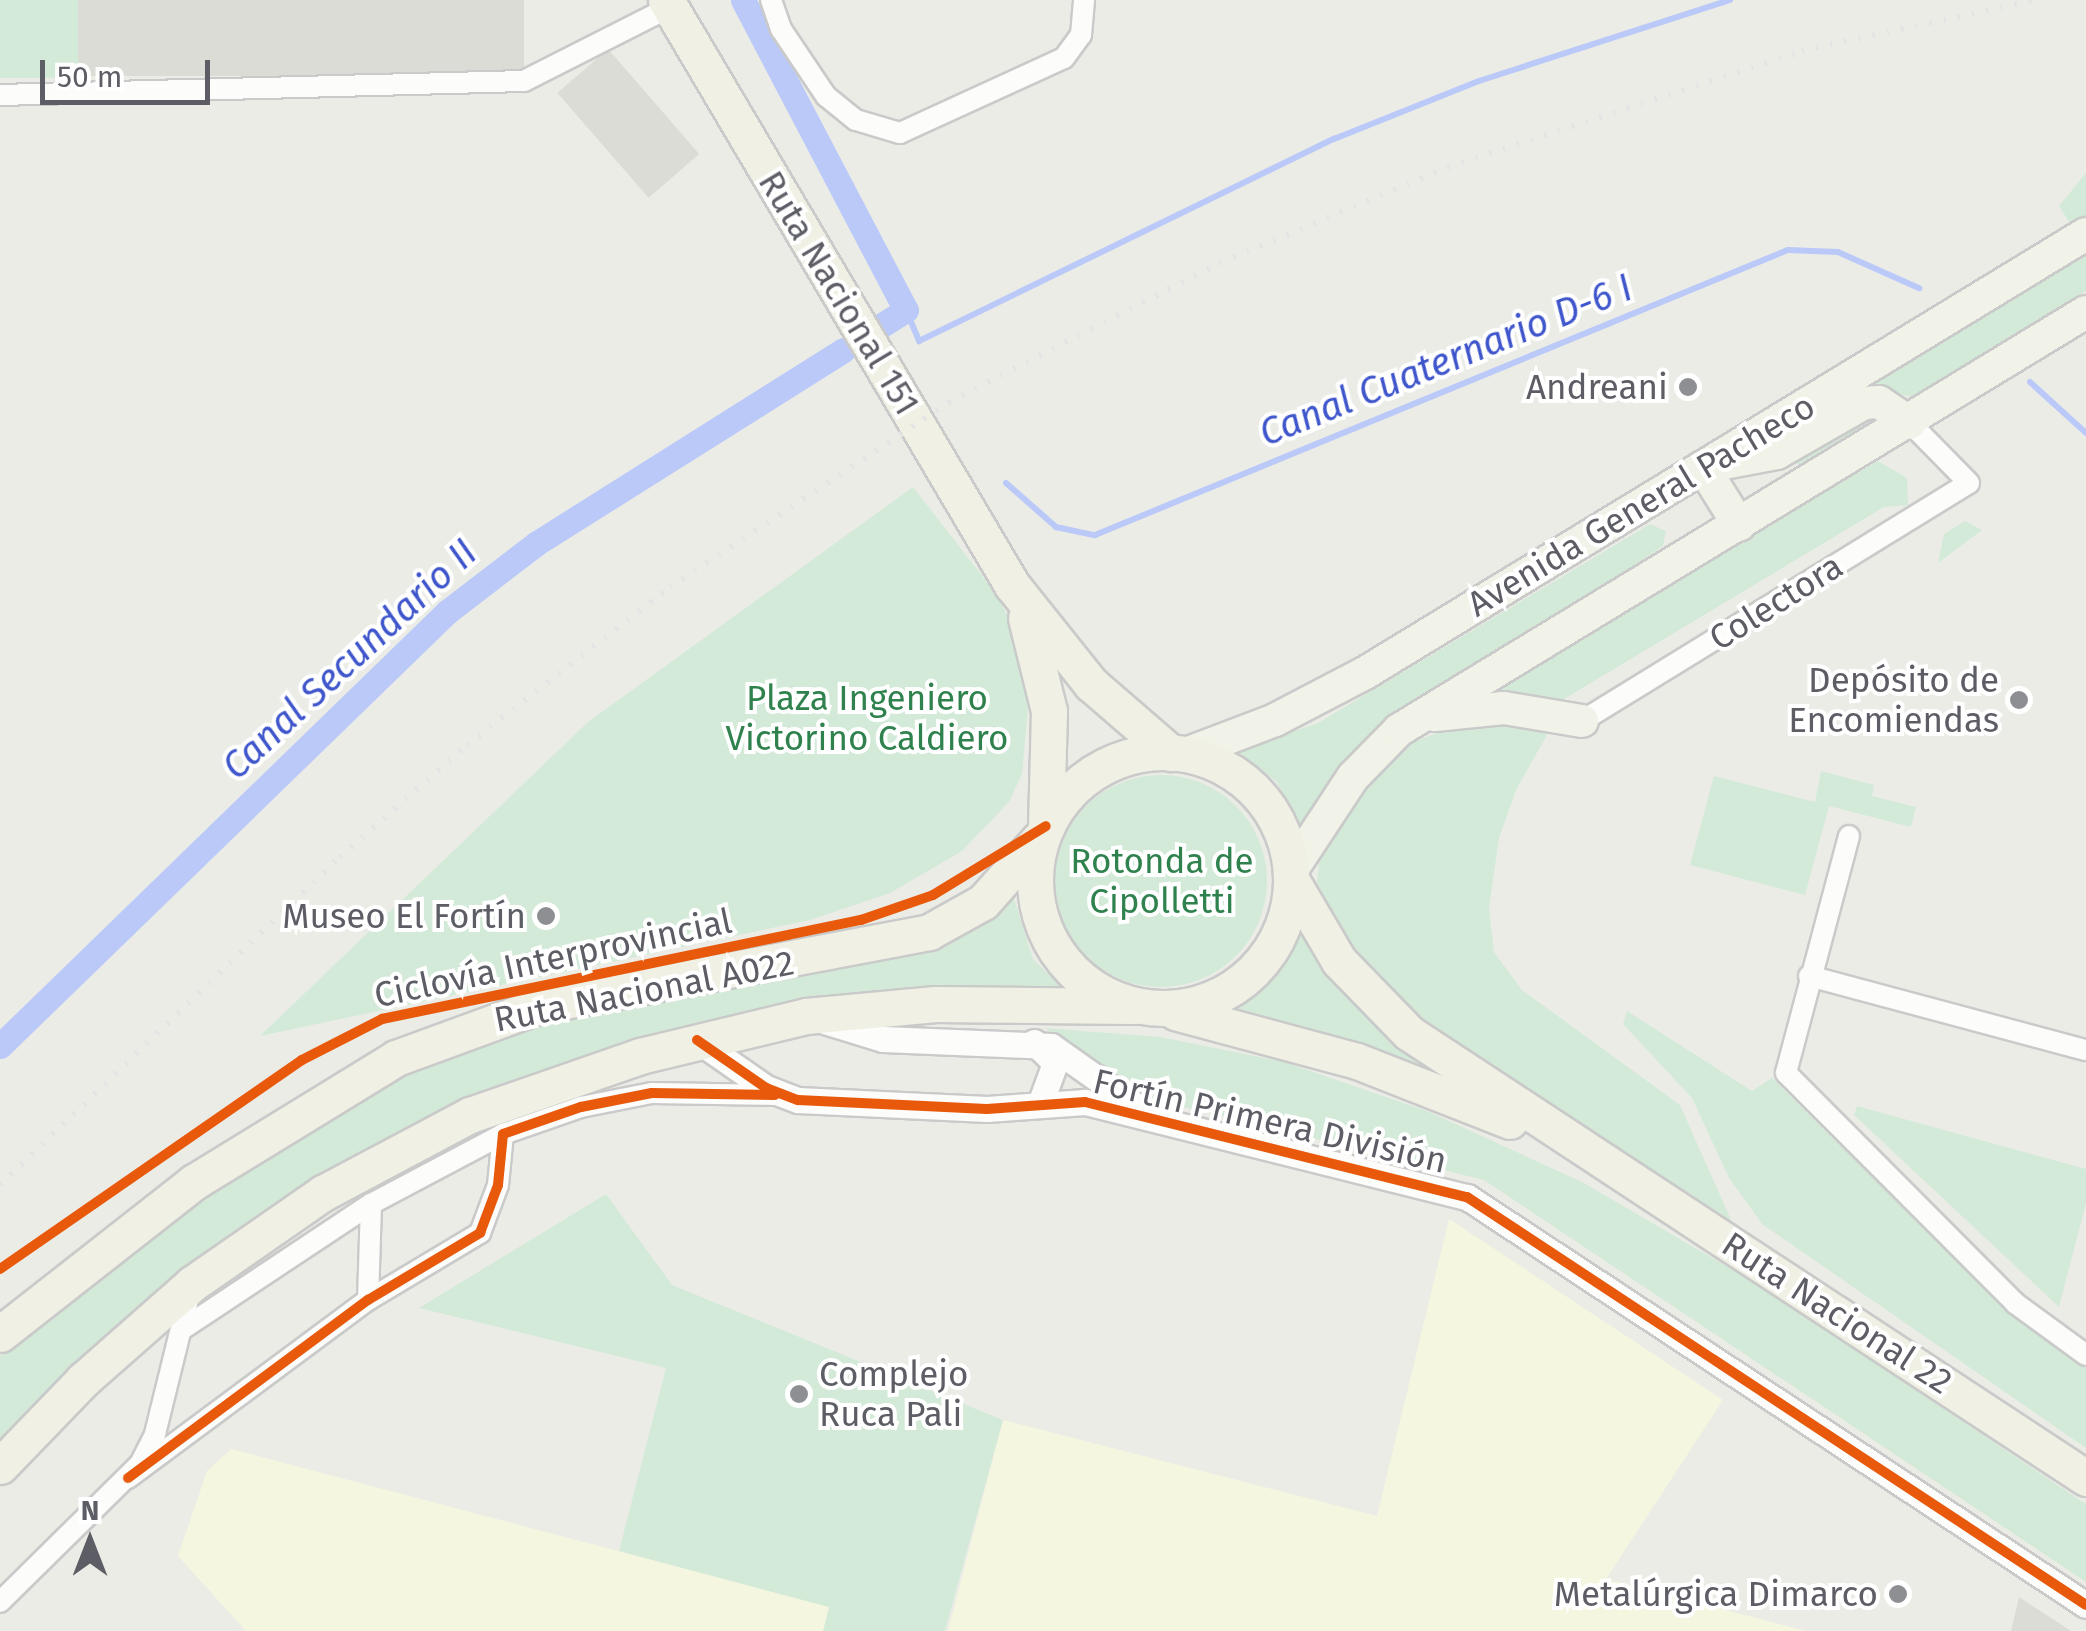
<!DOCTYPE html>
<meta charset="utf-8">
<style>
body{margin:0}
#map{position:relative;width:2086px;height:1631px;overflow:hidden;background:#ecece7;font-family:"Fira Sans",sans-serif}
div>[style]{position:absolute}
.commercial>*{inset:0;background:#f4f6df}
.industrial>*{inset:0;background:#dcdcd7;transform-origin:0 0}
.green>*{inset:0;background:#d3ead8;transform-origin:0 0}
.round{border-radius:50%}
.stream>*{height:6px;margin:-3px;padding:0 3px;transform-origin:3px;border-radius:3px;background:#bac9f8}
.canal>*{height:25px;margin:-12.5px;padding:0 12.5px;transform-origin:12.5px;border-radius:12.5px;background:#bac9f8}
.roads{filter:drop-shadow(2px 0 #c9cac9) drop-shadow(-2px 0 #c9cac9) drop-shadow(0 2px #c9cac9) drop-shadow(0 -2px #c9cac9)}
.minor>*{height:20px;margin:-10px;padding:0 10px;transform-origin:10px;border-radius:10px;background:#fcfcfb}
.tertiary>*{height:25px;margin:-12.5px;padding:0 12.5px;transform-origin:12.5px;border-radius:12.5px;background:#fcfcfb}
.primary>*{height:32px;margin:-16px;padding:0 16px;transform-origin:16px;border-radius:16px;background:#f1f3e8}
.trunk>*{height:35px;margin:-17.5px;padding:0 17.5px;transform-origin:17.5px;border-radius:17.5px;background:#f0f1e4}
.trunk>.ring{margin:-17.5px;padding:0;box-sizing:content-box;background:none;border:35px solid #f0f1e4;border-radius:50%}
.rail>*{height:6px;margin-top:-3px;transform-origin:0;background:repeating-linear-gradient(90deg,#e4e4e4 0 2.5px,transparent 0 14.5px)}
.cycleway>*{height:10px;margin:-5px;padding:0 5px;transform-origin:5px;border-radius:5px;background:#e8590c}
.dots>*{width:28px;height:28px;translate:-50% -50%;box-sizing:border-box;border:5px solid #fff;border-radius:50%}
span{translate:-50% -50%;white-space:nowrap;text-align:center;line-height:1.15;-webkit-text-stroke:8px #fff;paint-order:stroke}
.street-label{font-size:35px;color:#5c5d65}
.poi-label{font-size:35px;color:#5c5d65}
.right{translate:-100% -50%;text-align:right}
.left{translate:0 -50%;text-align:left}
.park-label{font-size:35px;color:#2f824d}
.water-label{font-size:38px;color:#3e55cb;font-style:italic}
.north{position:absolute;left:40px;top:1491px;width:100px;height:100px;-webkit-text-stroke:8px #fff;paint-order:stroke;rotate:0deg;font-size:28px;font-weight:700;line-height:40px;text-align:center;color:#5c5d65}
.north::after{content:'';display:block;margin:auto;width:35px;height:45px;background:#5c5d65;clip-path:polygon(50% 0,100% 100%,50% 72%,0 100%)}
.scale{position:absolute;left:40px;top:60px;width:170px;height:45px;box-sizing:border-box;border:5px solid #5c5d65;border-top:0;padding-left:12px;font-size:30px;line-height:35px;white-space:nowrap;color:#5c5d65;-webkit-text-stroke:8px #fff;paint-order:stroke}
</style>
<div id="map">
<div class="commercial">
<div style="clip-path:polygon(1449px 1219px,1723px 1400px,1606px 1579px,1806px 1631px,948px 1631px,1003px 1420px,1377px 1516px)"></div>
<div style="clip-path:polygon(231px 1449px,830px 1607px,823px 1631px,246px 1631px,178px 1556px,207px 1471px)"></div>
</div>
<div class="industrial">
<div style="left:78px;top:0;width:446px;height:76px"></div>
<div style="left:608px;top:49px;width:139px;height:67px;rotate:49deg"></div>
<div style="clip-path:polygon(2019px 1597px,2071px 1631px,2011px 1631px)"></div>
</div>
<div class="green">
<div style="left:0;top:0;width:78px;height:78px"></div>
<div style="clip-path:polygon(2086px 173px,2086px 217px,2072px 226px,2059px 206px)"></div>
<div style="clip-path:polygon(2086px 251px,2086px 291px,1927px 391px,1913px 397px,1883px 390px,1855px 393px)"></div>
<div style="clip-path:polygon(1866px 417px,1880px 420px,1798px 465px,1794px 458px)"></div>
<div style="clip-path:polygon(1878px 461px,1907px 478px,1908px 505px,1884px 507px,1559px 702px,1474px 699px)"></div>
<div style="clip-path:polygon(913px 487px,994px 591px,1018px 635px,1030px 687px,1022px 774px,1009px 802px,962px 851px,890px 893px,810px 920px,260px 1036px,588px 722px)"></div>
<div style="clip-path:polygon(1965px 521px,1982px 530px,1938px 563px,1944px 534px)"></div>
<div style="clip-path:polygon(1650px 524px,1666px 531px,1663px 546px,1360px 744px,1304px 835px,1277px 782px,1235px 751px,1318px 723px)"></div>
<div style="clip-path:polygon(1531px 723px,1547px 735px,1516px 790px,1499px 838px,1489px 908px,1494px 952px,1522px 990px,1680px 1105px,1732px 1222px,1510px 1084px,1416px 1015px,1363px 968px,1316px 889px,1320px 857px,1334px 830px,1389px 760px,1412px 742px,1462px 724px)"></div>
<div style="clip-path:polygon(1821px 771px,1874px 785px,1872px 796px,1916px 807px,1911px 827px,1829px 806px,1805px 895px,1690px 865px,1714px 776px,1815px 802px)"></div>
<div class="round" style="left:1055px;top:775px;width:212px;height:212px"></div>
<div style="clip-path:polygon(1013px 896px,1033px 959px,1068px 994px,782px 1004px,590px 1053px,441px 1112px,288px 1197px,182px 1271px,0 1451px,0 1356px,110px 1264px,283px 1137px,379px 1080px,543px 1024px,913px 955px,976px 930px)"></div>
<div style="clip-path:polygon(1300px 931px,1323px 969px,1372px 1021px,1453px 1080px,1228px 1009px,1267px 979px)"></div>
<div style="clip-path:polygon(1627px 1011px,1752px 1091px,1772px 1078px,2004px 1309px,2086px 1368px,2086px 1448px,1762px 1224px,1729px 1178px,1692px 1098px,1623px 1024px)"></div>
<div style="clip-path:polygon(1045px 1028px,1160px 1037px,1284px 1062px,1427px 1111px,1582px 1182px,1757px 1284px,2086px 1504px,2086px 1582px,1484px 1180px,1138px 1096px)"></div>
<div style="clip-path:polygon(1857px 1106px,2086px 1169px,2086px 1203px,2059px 1307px,1854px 1115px)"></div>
<div style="clip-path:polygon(606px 1194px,672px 1285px,1003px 1420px,945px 1631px,823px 1631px,829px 1607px,619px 1551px,666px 1368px,419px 1308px)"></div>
</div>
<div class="stream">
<div style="left:906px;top:310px;width:34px;rotate:67deg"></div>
<div style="left:919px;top:341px;width:462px;rotate:-26deg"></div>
<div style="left:1334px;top:139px;width:156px;rotate:-21.8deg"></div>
<div style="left:1479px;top:81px;width:264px;rotate:-17.9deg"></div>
<div style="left:2030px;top:382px;width:76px;rotate:42.3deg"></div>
<div style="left:1006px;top:483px;width:67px;rotate:41.3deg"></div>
<div style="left:1056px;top:527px;width:40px;rotate:12deg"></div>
<div style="left:1095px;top:535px;width:749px;rotate:-22.36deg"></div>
<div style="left:1788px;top:250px;width:50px;rotate:2.3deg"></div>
<div style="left:1838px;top:252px;width:89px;rotate:24deg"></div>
</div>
<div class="canal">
<div style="left:743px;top:0;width:350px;rotate:62.3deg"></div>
<div style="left:906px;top:310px;width:36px;rotate:148deg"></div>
<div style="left:0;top:1046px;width:623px;rotate:-44.15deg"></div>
<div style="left:447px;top:612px;width:113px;rotate:-37.5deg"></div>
<div style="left:537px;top:543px;width:362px;rotate:-32.2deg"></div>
</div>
<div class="roads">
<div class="minor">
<div style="left:771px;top:0;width:31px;rotate:71deg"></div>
<div style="left:781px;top:29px;width:81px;rotate:56.1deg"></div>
<div style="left:826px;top:96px;width:38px;rotate:39deg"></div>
<div style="left:856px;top:120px;width:46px;rotate:16.5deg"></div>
<div style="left:900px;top:133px;width:180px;rotate:-24.6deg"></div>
<div style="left:1064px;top:58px;width:29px;rotate:-54deg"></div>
<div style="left:1081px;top:35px;width:35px;rotate:-85deg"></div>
<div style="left:0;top:95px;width:524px;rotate:-1.53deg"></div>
<div style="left:524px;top:81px;width:164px;rotate:-26.9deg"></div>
<div style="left:1582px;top:721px;width:454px;rotate:-31.6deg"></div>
<div style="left:1969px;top:483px;width:84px;rotate:-134.5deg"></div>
<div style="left:1849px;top:836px;width:245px;rotate:104.9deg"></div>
<div style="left:1786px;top:1073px;width:325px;rotate:45.1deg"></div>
<div style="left:2015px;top:1303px;width:88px;rotate:36.2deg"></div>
<div style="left:1809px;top:976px;width:287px;rotate:15deg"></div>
<div style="left:368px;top:1300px;width:96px;rotate:-88.2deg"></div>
<div style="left:181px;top:1330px;width:228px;rotate:-33.6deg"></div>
<div style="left:371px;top:1204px;width:149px;rotate:-27.9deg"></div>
<div style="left:128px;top:1478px;width:299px;rotate:-36.6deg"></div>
<div style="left:368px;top:1300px;width:131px;rotate:-30.9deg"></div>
<div style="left:480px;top:1233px;width:51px;rotate:-69.4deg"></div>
<div style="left:498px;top:1185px;width:51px;rotate:-84.4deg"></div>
<div style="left:503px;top:1134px;width:83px;rotate:-19.1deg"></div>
<div style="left:581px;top:1107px;width:72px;rotate:-11.2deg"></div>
<div style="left:652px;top:1093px;width:126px;rotate:0.9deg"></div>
<div style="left:0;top:1602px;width:197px;rotate:-44.6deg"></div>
<div style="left:140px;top:1464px;width:34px;rotate:-63deg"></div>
<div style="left:155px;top:1434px;width:147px;rotate:-76.2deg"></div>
</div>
<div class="tertiary">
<div style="left:818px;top:1019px;width:68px;rotate:17.1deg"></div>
<div style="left:883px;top:1039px;width:168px;rotate:2.4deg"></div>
<div style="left:1051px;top:1046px;width:113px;rotate:35.2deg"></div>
<div style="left:697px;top:1040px;width:84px;rotate:34.8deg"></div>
<div style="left:766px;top:1088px;width:34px;rotate:21deg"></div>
<div style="left:798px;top:1100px;width:189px;rotate:2.7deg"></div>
<div style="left:987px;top:1109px;width:98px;rotate:-4.1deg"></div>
<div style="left:1085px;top:1102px;width:394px;rotate:14deg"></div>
<div style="left:1467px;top:1197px;width:741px;rotate:33.39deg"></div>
<div style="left:1034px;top:1042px;width:30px;rotate:45deg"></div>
<div style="left:1055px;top:1063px;width:44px;rotate:110.1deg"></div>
</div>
<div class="primary">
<div style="left:1739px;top:525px;width:68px;rotate:-121.8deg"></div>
<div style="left:1703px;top:467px;width:75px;rotate:-10.7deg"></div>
<div style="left:1777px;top:453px;width:100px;rotate:-29.9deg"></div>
<div style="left:1864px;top:403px;width:15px;rotate:-4deg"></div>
<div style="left:1879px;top:402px;width:37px;rotate:34deg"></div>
<div style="left:1435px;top:715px;width:69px;rotate:-5.8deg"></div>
<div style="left:1504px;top:708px;width:79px;rotate:9.5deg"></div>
<div style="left:1186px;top:754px;width:95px;rotate:-20.9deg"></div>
<div style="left:1275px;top:720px;width:102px;rotate:-27.6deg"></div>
<div style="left:1365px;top:673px;width:844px;rotate:-31.34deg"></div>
<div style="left:1291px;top:871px;width:113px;rotate:-56.6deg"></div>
<div style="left:1353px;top:777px;width:66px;rotate:-45.6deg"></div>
<div style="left:1399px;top:730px;width:804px;rotate:-31.32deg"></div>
</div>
<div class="trunk">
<div style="left:666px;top:0;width:680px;rotate:59.4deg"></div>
<div style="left:1012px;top:585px;width:127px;rotate:51.4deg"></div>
<div style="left:1091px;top:684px;width:106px;rotate:40.8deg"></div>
<div style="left:1026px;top:618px;width:96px;rotate:76.1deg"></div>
<div style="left:1049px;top:711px;width:112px;rotate:91.5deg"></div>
<div class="ring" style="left:1035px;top:752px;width:221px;height:221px"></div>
<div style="left:1292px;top:881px;width:93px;rotate:59.6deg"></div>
<div style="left:1339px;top:961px;width:100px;rotate:45.8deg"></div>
<div style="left:1409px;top:1033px;width:810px;rotate:33.32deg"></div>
<div style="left:1175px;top:1012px;width:188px;rotate:15.1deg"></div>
<div style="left:1357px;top:1061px;width:164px;rotate:21.4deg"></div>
<div style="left:0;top:1334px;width:246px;rotate:-38.1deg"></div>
<div style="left:194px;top:1182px;width:237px;rotate:-31.5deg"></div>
<div style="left:396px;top:1058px;width:151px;rotate:-20.1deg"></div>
<div style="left:538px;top:1006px;width:398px;rotate:-10.7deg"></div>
<div style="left:929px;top:932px;width:62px;rotate:-29.1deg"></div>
<div style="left:983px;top:902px;width:87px;rotate:-48.3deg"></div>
<div style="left:0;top:1466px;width:120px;rotate:-46deg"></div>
<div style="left:83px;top:1380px;width:145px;rotate:-41.4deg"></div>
<div style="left:192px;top:1284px;width:160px;rotate:-34.8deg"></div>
<div style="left:323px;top:1193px;width:166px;rotate:-28deg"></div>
<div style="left:470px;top:1115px;width:180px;rotate:-19.1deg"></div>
<div style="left:640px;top:1056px;width:171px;rotate:-13.5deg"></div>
<div style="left:806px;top:1016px;width:130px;rotate:-5.3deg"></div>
<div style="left:935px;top:1004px;width:199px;rotate:0.6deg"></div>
</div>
</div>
<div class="rail">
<div style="left:0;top:1185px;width:472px;rotate:-44deg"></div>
<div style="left:340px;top:857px;width:169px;rotate:-41.4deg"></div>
<div style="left:467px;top:745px;width:257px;rotate:-37.9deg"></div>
<div style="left:670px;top:587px;width:335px;rotate:-33.5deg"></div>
<div style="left:949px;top:402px;width:305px;rotate:-27.2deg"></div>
<div style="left:1220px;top:263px;width:247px;rotate:-22.8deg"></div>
<div style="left:1448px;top:167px;width:373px;rotate:-18.1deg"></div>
<div style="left:1802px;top:51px;width:237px;rotate:-12.4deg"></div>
</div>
<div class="cycleway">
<div style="left:697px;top:1040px;width:84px;rotate:34.8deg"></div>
<div style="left:766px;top:1088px;width:34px;rotate:21deg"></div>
<div style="left:798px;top:1100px;width:189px;rotate:2.7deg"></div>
<div style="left:987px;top:1109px;width:98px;rotate:-4.1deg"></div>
<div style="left:1085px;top:1102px;width:394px;rotate:14deg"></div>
<div style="left:1467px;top:1197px;width:741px;rotate:33.39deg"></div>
<div style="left:0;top:1269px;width:367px;rotate:-34.7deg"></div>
<div style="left:302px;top:1060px;width:90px;rotate:-27.1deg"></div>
<div style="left:382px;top:1019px;width:489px;rotate:-11.7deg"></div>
<div style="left:861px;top:920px;width:76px;rotate:-19.1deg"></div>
<div style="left:933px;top:895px;width:132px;rotate:-31.4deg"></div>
<div style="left:128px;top:1478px;width:299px;rotate:-36.6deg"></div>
<div style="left:368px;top:1300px;width:131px;rotate:-30.9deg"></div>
<div style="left:480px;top:1233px;width:51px;rotate:-69.4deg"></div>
<div style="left:498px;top:1185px;width:51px;rotate:-84.4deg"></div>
<div style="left:503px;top:1134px;width:83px;rotate:-19.1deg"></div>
<div style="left:581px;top:1107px;width:72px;rotate:-11.2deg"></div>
<div style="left:652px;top:1093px;width:123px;rotate:0.9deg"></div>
</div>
<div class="dots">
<div style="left:1688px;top:387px;background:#8e8f92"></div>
<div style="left:2019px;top:700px;background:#8e8f92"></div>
<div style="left:546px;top:916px;background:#8e8f92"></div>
<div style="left:799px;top:1394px;background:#8e8f92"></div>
<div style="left:1898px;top:1594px;background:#8e8f92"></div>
</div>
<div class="street-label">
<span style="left:839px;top:293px;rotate:59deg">Ruta Nacional 151</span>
<span style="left:1641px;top:505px;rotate:-31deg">Avenida General Pacheco</span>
<span style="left:1776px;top:602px;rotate:-32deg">Colectora</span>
<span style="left:553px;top:958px;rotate:-12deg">Ciclovía Interprovincial</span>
<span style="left:644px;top:991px;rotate:-11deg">Ruta Nacional A022</span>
<span style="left:1270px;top:1121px;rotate:13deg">Fortín Primera División</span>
<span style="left:1837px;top:1313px;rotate:33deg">Ruta Nacional 22</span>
</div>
<div class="poi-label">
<span class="right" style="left:1668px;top:387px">Andreani</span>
<span class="right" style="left:1999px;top:700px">Depósito de<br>Encomiendas</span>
<span class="right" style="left:526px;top:916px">Museo El Fortín</span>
<span class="left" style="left:819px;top:1394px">Complejo<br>Ruca Pali</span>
<span class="right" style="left:1878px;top:1594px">Metalúrgica Dimarco</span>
</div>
<div class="park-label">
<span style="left:867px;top:718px">Plaza Ingeniero<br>Victorino Caldiero</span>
<span style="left:1162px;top:881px">Rotonda de<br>Cipolletti</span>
</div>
<div class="water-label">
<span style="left:1446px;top:361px;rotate:-22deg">Canal Cuaternario D-6 I</span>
<span style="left:350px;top:660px;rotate:-43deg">Canal Secundario II</span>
</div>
<div class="north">N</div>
<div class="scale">50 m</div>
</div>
